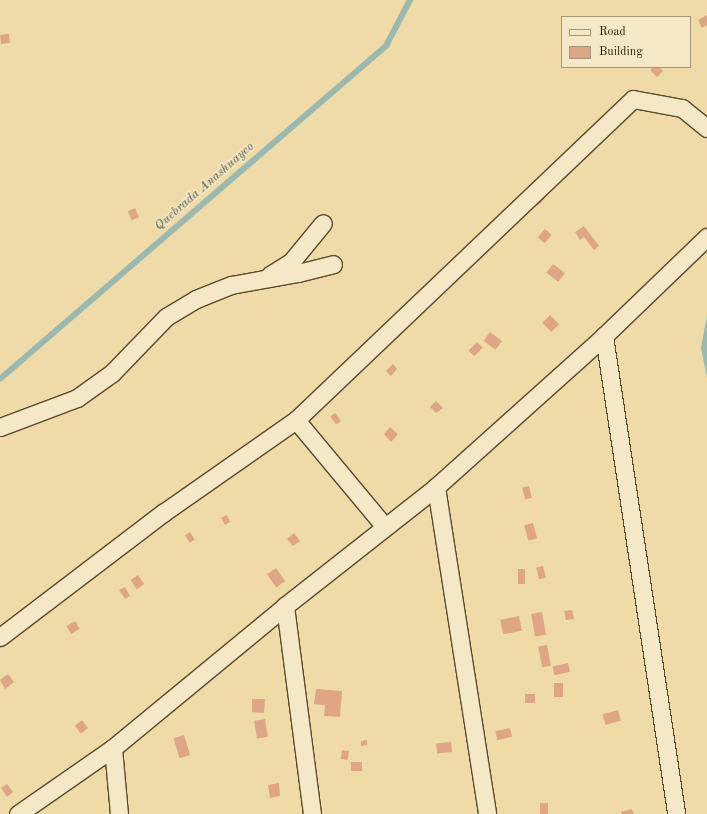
<!DOCTYPE html>
<style>
body{margin:0}
#map{position:relative;width:707px;height:814px;overflow:hidden;background:#eedba8;font-family:"Old Standard TT",serif}
div>[style]{position:absolute}
.water>*{inset:0;background:#9cb9b0}
.stream>*{height:5.5px;margin:-2.75px;padding:0 2.75px;transform-origin:2.75px;border-radius:2.75px;background:#9cb9b0}
.building>*{inset:0;background:#dfa685;transform-origin:0 0}
.roads{filter:drop-shadow(1px 0 #5c492c) drop-shadow(-1px 0 #5c492c) drop-shadow(0 1px #5c492c) drop-shadow(0 -1px #5c492c)}
.minor>*{height:17px;margin:-8.5px;padding:0 8.5px;transform-origin:8.5px;border-radius:8.5px;background:#f4e8c6}
span{translate:-50% -50%;white-space:nowrap;text-align:center;line-height:1.15;-webkit-text-stroke:3px #f4e8c6;paint-order:stroke}
.water-label{font-size:13px;color:#53503f;font-style:italic}
.legend{position:absolute;left:561px;top:16px;width:130px;height:52px;box-sizing:border-box;background:#f4e8c6;border:1px solid #a49578;margin:0;padding:5px 7px;list-style:none;font-size:12px;color:#2b1802}
.legend li{display:flex;align-items:center;gap:8px;height:20px}
.legend b{width:20px;border:1px solid #a49578}
</style>
<div id="map">
<div class="water">
<div style="clip-path:polygon(707px 315px,707px 377px,701px 348px)"></div>
</div>
<div class="stream">
<div style="left:0;top:379px;width:510px;rotate:-40.78deg"></div>
<div style="left:386px;top:46px;width:52px;rotate:-62.4deg"></div>
</div>
<div class="building">
<div style="clip-path:polygon(707px 15px,707px 25px,702px 28px,698px 20px)"></div>
<div style="left:9px;top:34px;width:9px;height:9px;rotate:84deg"></div>
<div style="clip-path:polygon(653px 67px,659px 67px,663px 71px,657px 77px,650px 70px)"></div>
<div style="left:539px;top:193px;width:8px;height:10px;rotate:45deg"></div>
<div style="left:135px;top:208px;width:10px;height:8px;rotate:66deg"></div>
<div style="clip-path:polygon(584px 226px,599px 246px,594px 250px,584px 237px,580px 240px,575px 232px)"></div>
<div style="left:545px;top:229px;width:9px;height:11px;rotate:41deg"></div>
<div style="left:553px;top:264px;width:15px;height:11px;rotate:37deg"></div>
<div style="left:550px;top:315px;width:13px;height:11px;rotate:45deg"></div>
<div style="left:490px;top:332px;width:15px;height:11px;rotate:37deg"></div>
<div style="left:477px;top:342px;width:8px;height:12px;rotate:45deg"></div>
<div style="clip-path:polygon(393px 364px,397px 369px,391px 376px,386px 371px)"></div>
<div style="clip-path:polygon(436px 401px,443px 408px,436px 413px,430px 407px)"></div>
<div style="left:335px;top:413px;width:10px;height:6px;rotate:53deg"></div>
<div style="clip-path:polygon(390px 427px,398px 434px,391px 442px,384px 434px)"></div>
<div style="left:529px;top:486px;width:12px;height:7px;rotate:76deg"></div>
<div style="clip-path:polygon(227px 515px,230px 522px,225px 525px,221px 518px)"></div>
<div style="left:533px;top:523px;width:16px;height:9px;rotate:75deg"></div>
<div style="left:190px;top:532px;width:9px;height:6px;rotate:58deg"></div>
<div style="clip-path:polygon(294px 533px,300px 541px,293px 546px,287px 539px)"></div>
<div style="left:543px;top:566px;width:12px;height:7px;rotate:76deg"></div>
<div style="left:276px;top:568px;width:16px;height:11px;rotate:55deg"></div>
<div style="left:518px;top:569px;width:7px;height:15px"></div>
<div style="left:138px;top:575px;width:11px;height:9px;rotate:56deg"></div>
<div style="clip-path:polygon(125px 587px,130px 596px,125px 599px,119px 590px)"></div>
<div style="clip-path:polygon(572px 610px,574px 619px,566px 620px,564px 611px)"></div>
<div style="left:542px;top:612px;width:23px;height:11px;rotate:80deg"></div>
<div style="left:519px;top:616px;width:15px;height:19px;rotate:79deg"></div>
<div style="left:75px;top:621px;width:9px;height:10px;rotate:58deg"></div>
<div style="left:547px;top:645px;width:21px;height:9px;rotate:79deg"></div>
<div style="left:568px;top:663px;width:9px;height:16px;rotate:77deg"></div>
<div style="clip-path:polygon(8px 674px,14px 682px,5px 689px,0 680px)"></div>
<div style="left:554px;top:683px;width:9px;height:14px"></div>
<div style="clip-path:polygon(316px 689px,342px 691px,340px 717px,324px 716px,325px 705px,314px 704px)"></div>
<div style="left:525px;top:694px;width:10px;height:9px"></div>
<div style="clip-path:polygon(252px 699px,265px 699px,264px 713px,252px 712px)"></div>
<div style="left:618px;top:710px;width:11px;height:16px;rotate:75deg"></div>
<div style="left:265px;top:719px;width:18px;height:11px;rotate:81deg"></div>
<div style="left:82px;top:720px;width:10px;height:9px;rotate:53deg"></div>
<div style="left:510px;top:728px;width:9px;height:15px;rotate:77deg"></div>
<div style="left:184px;top:735px;width:21px;height:11px;rotate:73deg"></div>
<div style="clip-path:polygon(367px 740px,367px 745px,361px 746px,361px 741px)"></div>
<div style="left:451px;top:742px;width:10px;height:15px;rotate:84deg"></div>
<div style="left:342px;top:750px;width:7px;height:9px;rotate:8deg"></div>
<div style="left:351px;top:762px;width:11px;height:9px"></div>
<div style="clip-path:polygon(279px 783px,280px 796px,270px 798px,268px 785px)"></div>
<div style="clip-path:polygon(7px 784px,13px 792px,7px 797px,1px 788px)"></div>
<div style="left:540px;top:803px;width:8px;height:11px"></div>
<div style="clip-path:polygon(632px 809px,634px 814px,622px 814px,621px 812px)"></div>
</div>
<div class="roads">
<div class="minor">
<div style="left:270px;top:275px;width:25px;rotate:-32deg"></div>
<div style="left:291px;top:262px;width:50px;rotate:-50.6deg"></div>
<div style="left:604px;top:336px;width:483px;rotate:81.4deg"></div>
<div style="left:296px;top:420px;width:139px;rotate:50.2deg"></div>
<div style="left:0;top:427px;width:82px;rotate:-20.6deg"></div>
<div style="left:77px;top:398px;width:43px;rotate:-35.5deg"></div>
<div style="left:112px;top:373px;width:78px;rotate:-46deg"></div>
<div style="left:166px;top:317px;width:35px;rotate:-31deg"></div>
<div style="left:196px;top:299px;width:38px;rotate:-22deg"></div>
<div style="left:231px;top:285px;width:68px;rotate:-10.2deg"></div>
<div style="left:298px;top:273px;width:36px;rotate:-14deg"></div>
<div style="left:436px;top:487px;width:331px;rotate:81.1deg"></div>
<div style="left:285px;top:606px;width:210px;rotate:82.6deg"></div>
<div style="left:0;top:637px;width:205px;rotate:-37.3deg"></div>
<div style="left:163px;top:513px;width:162px;rotate:-35deg"></div>
<div style="left:296px;top:420px;width:465px;rotate:-43.6deg"></div>
<div style="left:633px;top:99px;width:50px;rotate:10.4deg"></div>
<div style="left:682px;top:108px;width:32px;rotate:39deg"></div>
<div style="left:113px;top:748px;width:66px;rotate:84.8deg"></div>
<div style="left:18px;top:814px;width:116px;rotate:-34.8deg"></div>
<div style="left:113px;top:748px;width:223px;rotate:-39.5deg"></div>
<div style="left:285px;top:606px;width:192px;rotate:-38.2deg"></div>
<div style="left:436px;top:487px;width:226px;rotate:-41.9deg"></div>
<div style="left:604px;top:336px;width:143px;rotate:-43.9deg"></div>
</div>
</div>
<div class="water-label">
<span style="left:205px;top:187px;rotate:-41deg">Quebrada Anashuayco</span>
</div>
<ul class="legend">
<li><b style="height:5px;background:#f4e8c6"></b>Road</li>
<li><b style="height:11px;background:#dfa685"></b>Building</li>
</ul>
</div>
